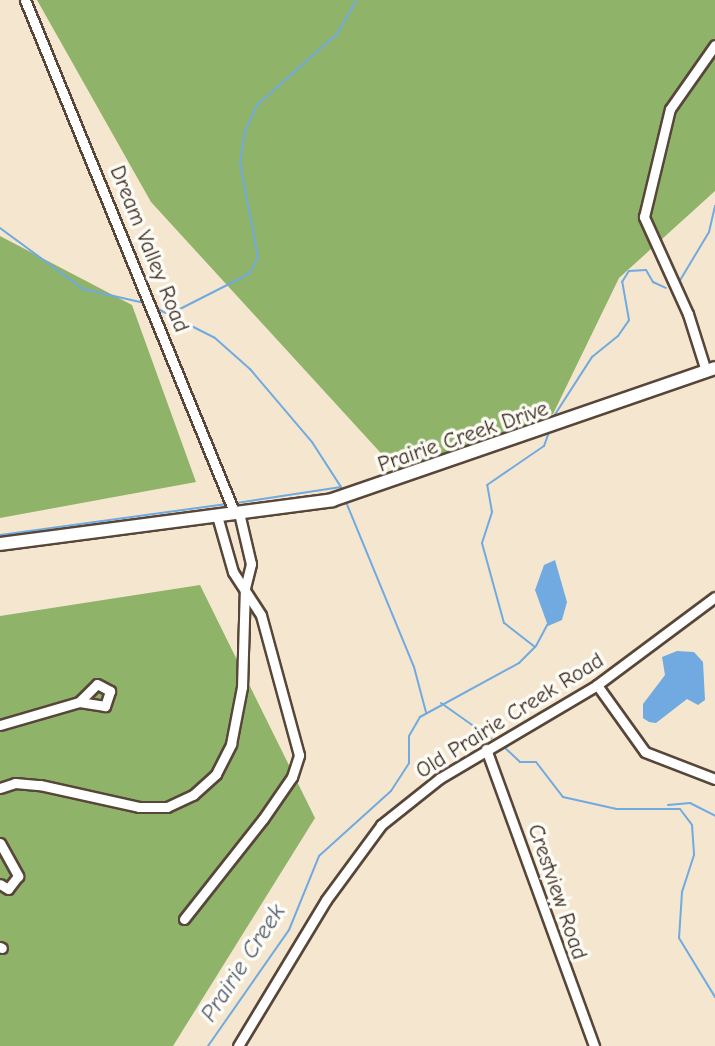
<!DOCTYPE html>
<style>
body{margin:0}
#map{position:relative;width:715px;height:1046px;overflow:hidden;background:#f5e7cf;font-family:"Comic Neue",sans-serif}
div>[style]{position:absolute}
.forest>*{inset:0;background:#8fb368}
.water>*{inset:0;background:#70aae0}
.stream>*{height:2px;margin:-1px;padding:0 1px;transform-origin:1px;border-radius:1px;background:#70aae0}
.roads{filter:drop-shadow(2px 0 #574639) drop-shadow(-2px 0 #574639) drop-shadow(0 2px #574639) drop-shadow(0 -2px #574639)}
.street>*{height:9px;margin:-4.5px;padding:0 4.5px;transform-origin:4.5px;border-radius:4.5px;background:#fff}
.secondary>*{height:12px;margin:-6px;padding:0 6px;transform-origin:6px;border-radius:6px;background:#fff}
span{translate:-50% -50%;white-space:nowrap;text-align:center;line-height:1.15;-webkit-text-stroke:7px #fdfcf7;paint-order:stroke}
.street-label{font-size:22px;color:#3b2a1e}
.water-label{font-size:24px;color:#505d6c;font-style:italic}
</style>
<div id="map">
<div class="forest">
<div style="clip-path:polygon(37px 0,715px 0,715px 191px,619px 278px,553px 414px,400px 474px,151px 202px)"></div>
<div style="clip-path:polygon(0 236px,132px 305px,196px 482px,0 518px)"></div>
<div style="clip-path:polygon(200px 585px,315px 818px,173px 1046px,0 1046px,0 616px)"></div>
</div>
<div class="water">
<div style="clip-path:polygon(555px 560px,567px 602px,562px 620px,548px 626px,535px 590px,544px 565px)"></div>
<div style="clip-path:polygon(677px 651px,694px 652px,703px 662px,705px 700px,698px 705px,687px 699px,656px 723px,649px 722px,643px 718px,643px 704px,665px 675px,662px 657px)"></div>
</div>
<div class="stream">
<div style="left:0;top:228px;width:103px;rotate:36.3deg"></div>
<div style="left:83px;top:289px;width:63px;rotate:12.9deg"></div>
<div style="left:679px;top:282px;width:58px;rotate:-59deg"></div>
<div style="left:709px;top:232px;width:27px;rotate:-77deg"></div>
<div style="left:154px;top:307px;width:68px;rotate:26.9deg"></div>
<div style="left:215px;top:338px;width:47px;rotate:41.5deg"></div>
<div style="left:250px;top:369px;width:96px;rotate:49.7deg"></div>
<div style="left:312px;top:442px;width:54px;rotate:57.2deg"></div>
<div style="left:341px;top:487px;width:105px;rotate:171.3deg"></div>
<div style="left:170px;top:314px;width:89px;rotate:-26.9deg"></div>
<div style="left:249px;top:274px;width:19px;rotate:-62deg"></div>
<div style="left:258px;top:257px;width:96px;rotate:-100.8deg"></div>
<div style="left:240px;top:163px;width:32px;rotate:-81deg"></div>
<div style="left:245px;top:131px;width:29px;rotate:-65deg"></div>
<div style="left:257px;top:105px;width:107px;rotate:-41.6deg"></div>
<div style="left:337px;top:34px;width:39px;rotate:-60deg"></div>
<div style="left:554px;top:416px;width:70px;rotate:-57.2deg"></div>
<div style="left:592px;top:357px;width:33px;rotate:-39deg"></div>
<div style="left:618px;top:336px;width:19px;rotate:-55deg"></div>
<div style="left:629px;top:320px;width:39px;rotate:-100deg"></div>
<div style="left:622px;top:282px;width:13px;rotate:-58deg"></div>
<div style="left:629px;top:271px;width:17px;rotate:-3deg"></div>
<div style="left:646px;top:270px;width:14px;rotate:60deg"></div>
<div style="left:653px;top:282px;width:14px;rotate:25deg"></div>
<div style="left:346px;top:502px;width:178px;rotate:67.6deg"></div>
<div style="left:414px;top:667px;width:47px;rotate:75.1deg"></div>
<div style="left:0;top:535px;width:227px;rotate:-7.8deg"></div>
<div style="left:536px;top:646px;width:26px;rotate:-62deg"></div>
<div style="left:441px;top:703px;width:62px;rotate:35.2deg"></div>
<div style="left:503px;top:746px;width:23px;rotate:43deg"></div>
<div style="left:520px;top:762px;width:16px"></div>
<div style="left:536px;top:762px;width:44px;rotate:52.4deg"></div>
<div style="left:563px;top:797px;width:55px;rotate:12.5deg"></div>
<div style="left:617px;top:809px;width:63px"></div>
<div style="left:680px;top:809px;width:20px;rotate:53deg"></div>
<div style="left:692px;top:825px;width:30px;rotate:86deg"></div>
<div style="left:694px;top:855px;width:39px;rotate:108deg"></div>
<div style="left:682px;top:892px;width:46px;rotate:93.7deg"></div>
<div style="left:679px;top:938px;width:69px;rotate:58.6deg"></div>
<div style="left:668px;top:805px;width:22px;rotate:-5deg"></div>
<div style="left:690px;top:803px;width:28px;rotate:27deg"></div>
<div style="left:208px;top:1046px;width:141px;rotate:-55.1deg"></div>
<div style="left:289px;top:930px;width:80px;rotate:-67.9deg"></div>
<div style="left:319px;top:856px;width:97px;rotate:-42.1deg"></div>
<div style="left:391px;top:791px;width:33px;rotate:-57deg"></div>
<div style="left:409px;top:763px;width:27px;rotate:-90deg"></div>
<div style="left:409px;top:736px;width:22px;rotate:-60deg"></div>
<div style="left:420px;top:717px;width:113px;rotate:-28.6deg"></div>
<div style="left:519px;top:663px;width:23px;rotate:-45deg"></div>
<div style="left:535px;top:647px;width:39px;rotate:-142deg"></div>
<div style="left:504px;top:623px;width:83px;rotate:-105.4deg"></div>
<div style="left:482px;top:543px;width:33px;rotate:-72deg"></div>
<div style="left:492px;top:512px;width:27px;rotate:-100deg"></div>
<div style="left:487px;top:485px;width:69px;rotate:-34.4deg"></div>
<div style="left:544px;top:446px;width:15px;rotate:-70deg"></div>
</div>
<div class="roads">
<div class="street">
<div style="left:25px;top:0;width:555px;rotate:67.78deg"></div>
<div style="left:706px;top:371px;width:60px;rotate:-107.5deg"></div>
<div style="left:688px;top:314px;width:107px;rotate:-114.4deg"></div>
<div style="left:644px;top:217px;width:111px;rotate:-76.5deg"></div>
<div style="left:670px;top:109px;width:78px;rotate:-54.9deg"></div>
<div style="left:597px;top:685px;width:82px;rotate:54.4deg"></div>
<div style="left:645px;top:752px;width:75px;rotate:21.1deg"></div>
<div style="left:0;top:725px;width:82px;rotate:-16.2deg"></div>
<div style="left:79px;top:702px;width:25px;rotate:-45deg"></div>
<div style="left:97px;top:684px;width:15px;rotate:28deg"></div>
<div style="left:110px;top:691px;width:16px;rotate:108deg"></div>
<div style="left:105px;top:706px;width:26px;rotate:-171deg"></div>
<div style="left:486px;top:749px;width:316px;rotate:70deg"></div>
<div style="left:0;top:788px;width:16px;rotate:-18deg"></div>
<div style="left:15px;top:783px;width:25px;rotate:5deg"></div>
<div style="left:40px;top:785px;width:101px;rotate:12.5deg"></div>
<div style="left:139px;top:807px;width:28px"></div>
<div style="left:167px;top:807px;width:29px;rotate:-25deg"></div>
<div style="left:193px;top:795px;width:31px;rotate:-42deg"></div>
<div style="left:216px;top:774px;width:34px;rotate:-63deg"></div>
<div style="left:231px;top:744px;width:58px;rotate:-79.1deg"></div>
<div style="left:242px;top:687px;width:99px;rotate:-88.3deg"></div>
<div style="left:245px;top:588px;width:25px;rotate:-76deg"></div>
<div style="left:251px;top:564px;width:52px;rotate:-103.2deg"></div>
<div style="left:0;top:843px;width:38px;rotate:61deg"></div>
<div style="left:18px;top:876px;width:16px;rotate:128deg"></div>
<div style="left:8px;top:889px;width:9px;rotate:-148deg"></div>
<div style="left:184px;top:919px;width:127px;rotate:-51.7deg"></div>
<div style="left:263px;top:819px;width:51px;rotate:-55.4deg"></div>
<div style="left:292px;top:777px;width:23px;rotate:-72deg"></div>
<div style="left:299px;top:755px;width:145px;rotate:-105.2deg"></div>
<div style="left:261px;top:615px;width:51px;rotate:-123.1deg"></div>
<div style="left:233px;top:572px;width:58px;rotate:-105.9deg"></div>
<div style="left:0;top:947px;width:2px;rotate:27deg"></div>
<div style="left:238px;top:1046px;width:170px;rotate:-58.9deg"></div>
<div style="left:326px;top:900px;width:93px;rotate:-53.7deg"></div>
<div style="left:381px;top:825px;width:75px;rotate:-38.5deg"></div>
<div style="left:440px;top:778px;width:182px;rotate:-30.6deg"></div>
<div style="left:597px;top:685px;width:147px;rotate:-36.7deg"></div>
</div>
<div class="secondary">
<div style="left:0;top:544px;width:335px;rotate:-7.5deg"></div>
<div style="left:332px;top:500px;width:405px;rotate:-19deg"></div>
</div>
</div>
<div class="street-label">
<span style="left:149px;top:249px;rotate:68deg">Dream Valley Road</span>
<span style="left:463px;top:437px;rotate:-19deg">Prairie Creek Drive</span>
<span style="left:510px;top:716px;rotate:-32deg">Old Prairie Creek Road</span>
<span style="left:557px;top:892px;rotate:71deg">Crestview Road</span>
</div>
<div class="water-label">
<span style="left:243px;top:963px;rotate:-57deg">Prairie Creek</span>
</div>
</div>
